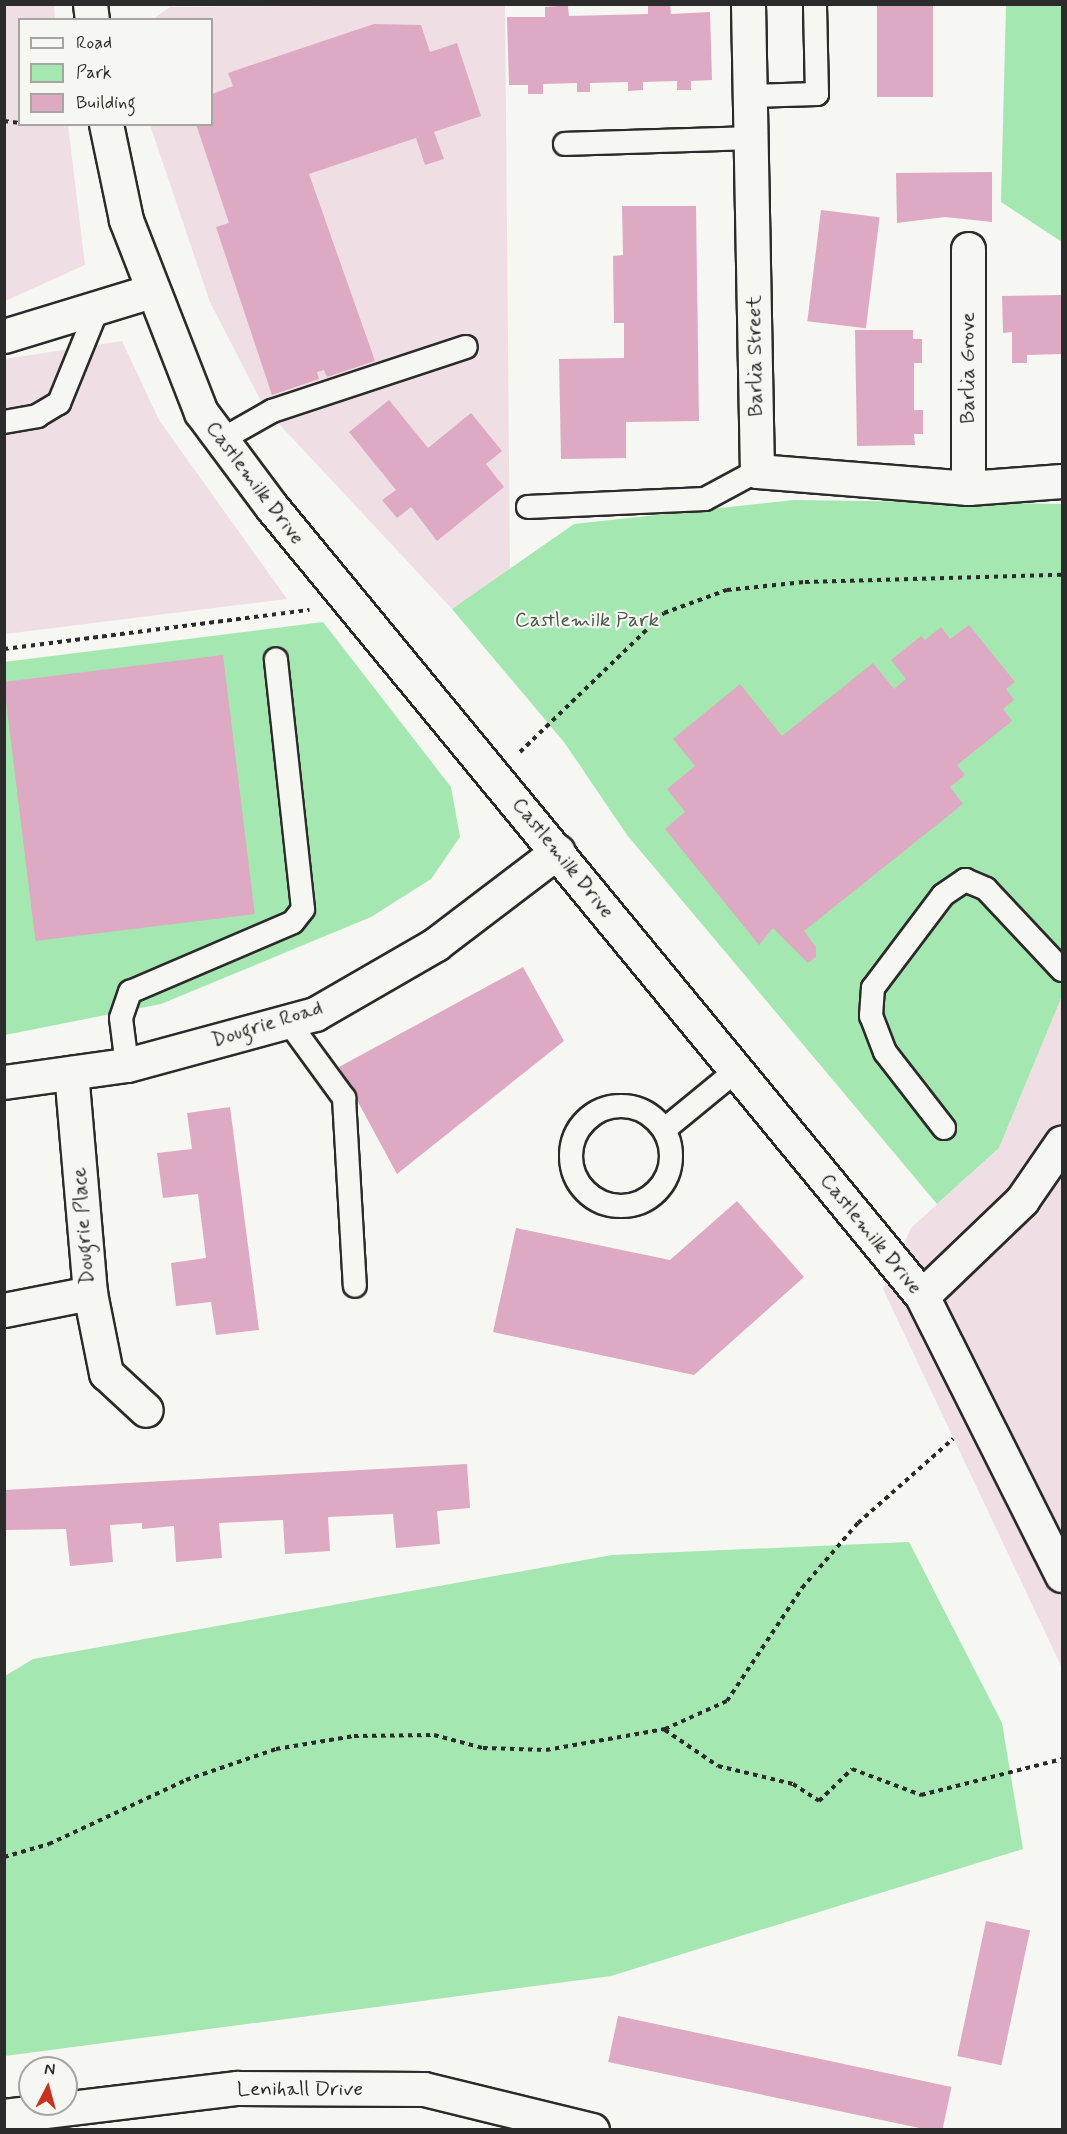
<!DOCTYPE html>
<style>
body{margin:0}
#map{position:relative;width:1067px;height:2134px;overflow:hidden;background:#f6f6f2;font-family:Mynerve,sans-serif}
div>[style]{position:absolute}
.built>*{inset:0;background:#efdfe4}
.green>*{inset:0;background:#a5e7b0}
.building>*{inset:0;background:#dea9c3;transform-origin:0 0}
.path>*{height:4px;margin-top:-2px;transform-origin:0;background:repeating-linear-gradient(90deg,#2b2b2b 0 4.5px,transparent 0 9px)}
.roads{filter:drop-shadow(2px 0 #2b2b2b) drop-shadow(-2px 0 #2b2b2b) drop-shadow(0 2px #2b2b2b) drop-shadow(0 -2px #2b2b2b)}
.lane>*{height:22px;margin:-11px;padding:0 11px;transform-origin:11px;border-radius:11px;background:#f6f6f2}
.lane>.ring{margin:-11px;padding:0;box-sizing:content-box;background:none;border:22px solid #f6f6f2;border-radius:50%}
.street>*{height:33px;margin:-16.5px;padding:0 16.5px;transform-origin:16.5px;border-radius:16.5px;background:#f6f6f2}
.secondary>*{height:33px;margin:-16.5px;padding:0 16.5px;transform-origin:16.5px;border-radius:16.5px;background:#f6f6f2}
span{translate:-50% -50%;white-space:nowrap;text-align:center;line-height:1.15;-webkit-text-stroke:4.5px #f6f6f2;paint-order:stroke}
.street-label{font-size:21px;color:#2b2b2b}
.park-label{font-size:21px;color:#4a5a4c}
.frame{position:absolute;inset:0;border:6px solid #2b2b2b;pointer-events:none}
.legend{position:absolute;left:18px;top:18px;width:195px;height:108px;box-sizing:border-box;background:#f6f6f2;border:2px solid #a5a5a2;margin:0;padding:8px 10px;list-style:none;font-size:18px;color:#2b2b2b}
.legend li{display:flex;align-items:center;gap:12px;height:30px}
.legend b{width:30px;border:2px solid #a5a5a2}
.north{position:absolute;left:18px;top:2056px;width:60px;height:60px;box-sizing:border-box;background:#f6f6f2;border:2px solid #a5a5a2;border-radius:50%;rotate:6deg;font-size:16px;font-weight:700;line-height:24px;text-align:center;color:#2b2b2b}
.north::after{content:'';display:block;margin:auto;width:21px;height:27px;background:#c8321e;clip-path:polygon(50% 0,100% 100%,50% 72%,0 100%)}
</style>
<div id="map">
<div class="built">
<div style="clip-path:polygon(4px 5px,54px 5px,55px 19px,20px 20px,20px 124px,68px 125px,85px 265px,5px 301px)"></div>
<div style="clip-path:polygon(505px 5px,510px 569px,452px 609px,265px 409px,210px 302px,150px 125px,212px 124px,212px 20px,153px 19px,170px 7px)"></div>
<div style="clip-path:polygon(122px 341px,159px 420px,287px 599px,5px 634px,5px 359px)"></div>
<div style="clip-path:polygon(1062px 996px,1062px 1668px,883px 1289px,911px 1228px,999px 1148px)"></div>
</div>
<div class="green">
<div style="clip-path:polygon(1006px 5px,1062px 5px,1062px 242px,1001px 202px)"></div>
<div style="clip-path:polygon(794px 500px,1062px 504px,1062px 996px,999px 1148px,937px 1204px,627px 835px,564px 742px,452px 609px,574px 524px)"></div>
<div style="clip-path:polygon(323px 622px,451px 787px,460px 837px,431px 879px,371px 917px,161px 1004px,5px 1035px,4px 662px)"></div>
<div style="clip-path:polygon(909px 1542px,1002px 1723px,1023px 1849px,611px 1976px,5px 2056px,5px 1676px,33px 1659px,612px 1555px)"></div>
</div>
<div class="building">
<div style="left:877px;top:4px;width:56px;height:93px"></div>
<div style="clip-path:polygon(648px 5px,670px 5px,671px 14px,710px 12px,712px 80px,691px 81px,691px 90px,677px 90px,677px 81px,643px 82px,643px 90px,628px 91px,628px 82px,590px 83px,590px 92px,577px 92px,577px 83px,543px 84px,543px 94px,528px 94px,528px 85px,509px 85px,507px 17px,545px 17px,545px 7px,558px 6px,568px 6px,569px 16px,648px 14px)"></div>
<div style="clip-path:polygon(374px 24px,421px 25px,430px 52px,457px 43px,481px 116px,434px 132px,444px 159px,425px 165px,416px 138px,309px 174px,375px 361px,327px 377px,324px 370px,317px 372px,319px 379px,272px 395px,216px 227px,229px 223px,196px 124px,212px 124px,212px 94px,233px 86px,228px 73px)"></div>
<div style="clip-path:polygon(992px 172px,992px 222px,945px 217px,897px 223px,896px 173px)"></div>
<div style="clip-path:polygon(622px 206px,696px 206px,699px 421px,626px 422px,626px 458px,561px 459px,559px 359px,624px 358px,624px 323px,614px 323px,613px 256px,623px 255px)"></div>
<div style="left:821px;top:210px;width:59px;height:112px;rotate:7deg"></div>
<div style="clip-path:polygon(1062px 295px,1062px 354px,1027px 355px,1027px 363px,1012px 363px,1012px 332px,1003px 333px,1002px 296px)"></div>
<div style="clip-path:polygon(855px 330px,913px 330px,913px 339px,922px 339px,922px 363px,914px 363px,914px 410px,923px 410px,923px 434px,914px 434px,915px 445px,857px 446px)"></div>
<div style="clip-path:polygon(389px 400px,428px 448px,471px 413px,502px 451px,486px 464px,504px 487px,437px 541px,411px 507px,397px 518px,382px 500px,396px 490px,349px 432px)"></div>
<div style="clip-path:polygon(969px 625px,1015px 682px,1006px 689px,1014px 700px,1003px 709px,1012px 721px,957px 765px,965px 775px,950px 787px,963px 804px,804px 931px,816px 947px,816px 957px,808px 963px,773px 928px,759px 945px,665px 829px,685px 812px,667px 789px,695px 766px,673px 739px,740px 684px,782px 736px,873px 663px,894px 689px,906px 679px,891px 660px,921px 636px,925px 640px,941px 627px,950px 639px)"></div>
<div style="left:223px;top:655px;width:261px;height:221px;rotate:83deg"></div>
<div style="clip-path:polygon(523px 967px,564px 1041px,397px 1174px,339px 1067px)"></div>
<div style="clip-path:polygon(230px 1107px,259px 1330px,216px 1335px,211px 1302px,176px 1306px,171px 1263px,206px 1258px,198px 1194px,163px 1198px,157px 1153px,192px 1149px,187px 1113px)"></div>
<div style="clip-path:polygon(737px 1201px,804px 1277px,694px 1375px,493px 1332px,516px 1228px,670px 1260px)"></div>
<div style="clip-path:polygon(467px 1464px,470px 1508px,437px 1511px,440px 1544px,396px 1548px,393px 1514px,328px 1517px,330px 1551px,285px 1554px,283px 1520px,219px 1523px,222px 1558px,176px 1562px,174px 1526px,142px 1529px,142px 1523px,110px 1525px,113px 1562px,70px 1566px,66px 1529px,4px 1530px,4px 1490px)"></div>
<div style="left:986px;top:1921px;width:45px;height:138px;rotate:12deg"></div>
<div style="left:618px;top:2016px;width:341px;height:47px;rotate:12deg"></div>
</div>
<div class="path">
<div style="left:4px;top:121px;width:16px;rotate:7deg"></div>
<div style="left:4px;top:649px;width:308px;rotate:-7.3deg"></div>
<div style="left:520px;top:752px;width:200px;rotate:-44deg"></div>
<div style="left:664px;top:613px;width:67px;rotate:-20.1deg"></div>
<div style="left:727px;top:590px;width:78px;rotate:-5.9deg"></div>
<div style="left:805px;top:582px;width:257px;rotate:-1.6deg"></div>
<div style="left:665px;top:1730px;width:64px;rotate:34.2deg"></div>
<div style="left:718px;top:1766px;width:77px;rotate:13.5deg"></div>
<div style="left:793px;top:1784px;width:31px;rotate:33deg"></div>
<div style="left:819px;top:1801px;width:46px;rotate:-44.1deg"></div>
<div style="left:852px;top:1769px;width:74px;rotate:20.6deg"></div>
<div style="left:921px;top:1795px;width:146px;rotate:-14.3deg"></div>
<div style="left:4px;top:1857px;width:47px;rotate:-16.1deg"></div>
<div style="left:49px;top:1844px;width:151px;rotate:-25deg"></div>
<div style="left:186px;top:1780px;width:95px;rotate:-19deg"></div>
<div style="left:276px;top:1749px;width:79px;rotate:-9.5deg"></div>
<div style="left:354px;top:1736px;width:80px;rotate:-0.7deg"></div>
<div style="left:434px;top:1735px;width:51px;rotate:14.9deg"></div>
<div style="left:483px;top:1748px;width:63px;rotate:1.8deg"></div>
<div style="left:546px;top:1750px;width:121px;rotate:-10deg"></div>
<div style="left:665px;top:1729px;width:68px;rotate:-24.3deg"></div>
<div style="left:727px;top:1701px;width:136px;rotate:-56.4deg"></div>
<div style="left:802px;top:1588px;width:86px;rotate:-49.3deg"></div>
<div style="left:858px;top:1523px;width:127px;rotate:-41.5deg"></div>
</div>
<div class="roads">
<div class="lane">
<div style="left:750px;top:96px;width:67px;rotate:-1.7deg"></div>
<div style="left:817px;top:94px;width:90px;rotate:-91.3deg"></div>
<div style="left:565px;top:144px;width:186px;rotate:-1.8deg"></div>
<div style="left:4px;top:422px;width:34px;rotate:-10deg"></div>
<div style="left:37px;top:416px;width:26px;rotate:-31deg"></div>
<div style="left:59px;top:403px;width:100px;rotate:-67.8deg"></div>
<div style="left:221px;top:440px;width:59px;rotate:-29.6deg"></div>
<div style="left:272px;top:411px;width:204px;rotate:-18.3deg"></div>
<div style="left:528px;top:507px;width:177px;rotate:-2.6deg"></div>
<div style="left:705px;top:499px;width:59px;rotate:-28.3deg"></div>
<div style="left:287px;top:1020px;width:97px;rotate:53.8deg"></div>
<div style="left:344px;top:1098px;width:188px;rotate:86.7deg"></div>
<div style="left:127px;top:1065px;width:47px;rotate:-97.3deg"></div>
<div style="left:121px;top:1018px;width:28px;rotate:-71deg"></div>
<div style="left:130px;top:992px;width:177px;rotate:-23.2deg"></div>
<div style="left:293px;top:922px;width:16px;rotate:-52deg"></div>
<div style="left:303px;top:909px;width:251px;rotate:-96.2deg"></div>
<div class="ring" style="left:571px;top:1106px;width:78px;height:78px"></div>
<div style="left:944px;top:1128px;width:96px;rotate:-127.8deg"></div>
<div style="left:885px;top:1052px;width:39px;rotate:-111deg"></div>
<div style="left:871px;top:1016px;width:28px;rotate:-86deg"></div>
<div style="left:873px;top:988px;width:116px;rotate:-53deg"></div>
<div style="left:943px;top:895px;width:27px;rotate:-34deg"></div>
<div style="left:965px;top:880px;width:23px;rotate:23deg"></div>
<div style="left:986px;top:889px;width:111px;rotate:46.8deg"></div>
<div style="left:665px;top:1129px;width:93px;rotate:-39.3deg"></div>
</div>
<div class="street">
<div style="left:748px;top:4px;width:467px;rotate:88.9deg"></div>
<div style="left:757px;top:471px;width:212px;rotate:4.6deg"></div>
<div style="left:968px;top:488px;width:94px;rotate:-4.3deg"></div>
<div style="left:4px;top:336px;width:154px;rotate:-17deg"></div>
<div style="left:968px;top:488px;width:239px;rotate:-90deg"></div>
<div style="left:90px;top:1293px;width:82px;rotate:78.7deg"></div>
<div style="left:106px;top:1373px;width:54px;rotate:42.8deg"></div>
<div style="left:922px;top:1296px;width:139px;rotate:-43.8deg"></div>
<div style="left:1022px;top:1200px;width:70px;rotate:-55.4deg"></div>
<div style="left:4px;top:1310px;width:88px;rotate:-11.2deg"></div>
<div style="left:90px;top:1293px;width:221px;rotate:-94.9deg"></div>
<div style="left:4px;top:2116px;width:235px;rotate:-6.9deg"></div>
<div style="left:237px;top:2088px;width:187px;rotate:0.3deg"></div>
<div style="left:424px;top:2089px;width:173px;rotate:13.7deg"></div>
</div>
<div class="secondary">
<div style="left:90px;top:4px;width:16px;rotate:83deg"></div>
<div style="left:106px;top:124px;width:98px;rotate:78.2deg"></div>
<div style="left:126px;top:220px;width:206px;rotate:68.7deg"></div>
<div style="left:201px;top:412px;width:117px;rotate:53.3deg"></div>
<div style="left:271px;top:506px;width:1024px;rotate:50.51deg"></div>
<div style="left:922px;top:1296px;width:312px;rotate:63.4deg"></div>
<div style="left:4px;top:1082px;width:124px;rotate:-7.9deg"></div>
<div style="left:127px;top:1065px;width:195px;rotate:-15.2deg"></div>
<div style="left:315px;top:1014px;width:140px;rotate:-30deg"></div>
<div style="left:436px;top:944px;width:153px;rotate:-37.3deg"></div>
</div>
</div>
<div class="street-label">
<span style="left:755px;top:356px;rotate:-91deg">Barlia Street</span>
<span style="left:968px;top:368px;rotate:-90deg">Barlia Grove</span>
<span style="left:255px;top:483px;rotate:53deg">Castlemilk Drive</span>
<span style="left:563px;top:858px;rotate:51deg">Castlemilk Drive</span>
<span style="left:267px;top:1024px;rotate:-17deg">Dougrie Road</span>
<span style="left:83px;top:1226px;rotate:-94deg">Dougrie Place</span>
<span style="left:871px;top:1234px;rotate:51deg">Castlemilk Drive</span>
<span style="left:300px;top:2089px">Lenihall Drive</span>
</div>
<div class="park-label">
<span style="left:587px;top:620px">Castlemilk Park</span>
</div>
<div class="frame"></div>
<ul class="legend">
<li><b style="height:8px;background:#f6f6f2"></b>Road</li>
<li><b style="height:16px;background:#a5e7b0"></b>Park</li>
<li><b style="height:16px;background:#dea9c3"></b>Building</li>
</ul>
<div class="north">N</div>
</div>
